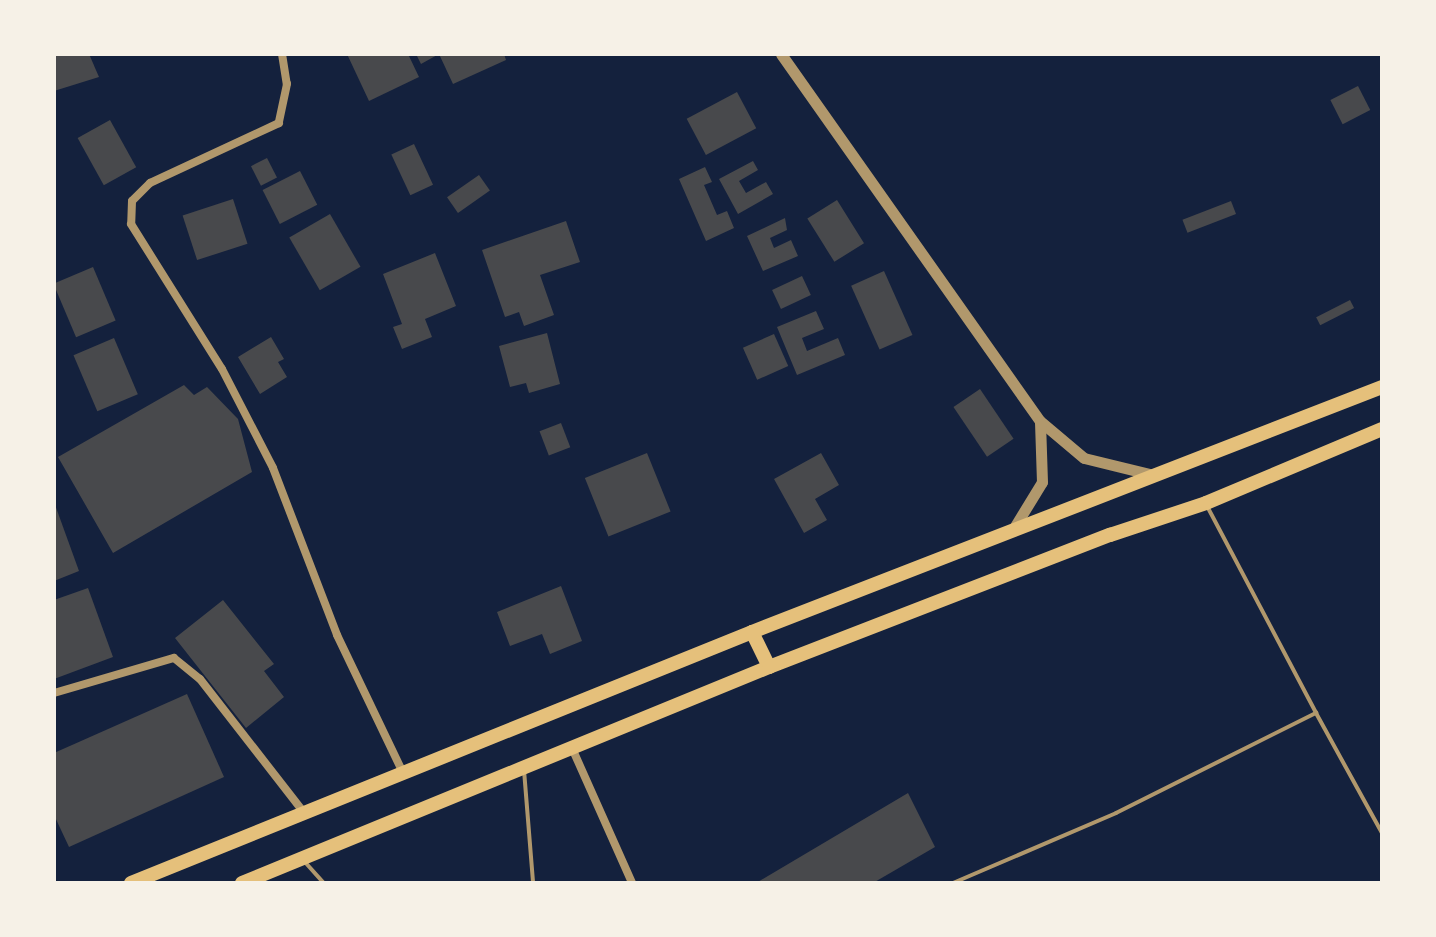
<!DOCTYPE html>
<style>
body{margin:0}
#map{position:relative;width:1436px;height:937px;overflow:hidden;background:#14213d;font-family:"Titillium Web",sans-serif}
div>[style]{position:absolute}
.building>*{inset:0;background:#48494c;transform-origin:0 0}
.service>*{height:4px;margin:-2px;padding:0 2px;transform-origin:2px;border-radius:2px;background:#b1986c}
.minor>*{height:8px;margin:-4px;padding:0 4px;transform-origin:4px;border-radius:4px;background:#b1986c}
.tertiary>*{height:11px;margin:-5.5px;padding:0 5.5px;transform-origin:5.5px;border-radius:5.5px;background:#b1986c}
.trunk>*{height:14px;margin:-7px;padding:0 7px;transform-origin:7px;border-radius:7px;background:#e5c07b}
span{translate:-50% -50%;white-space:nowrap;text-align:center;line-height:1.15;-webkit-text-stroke:8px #f6f1e7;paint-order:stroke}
.frame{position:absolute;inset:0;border:56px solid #f6f1e7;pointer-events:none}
</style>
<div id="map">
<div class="building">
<div style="clip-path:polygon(54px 54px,89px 54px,99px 77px,54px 91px)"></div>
<div style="clip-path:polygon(347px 54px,408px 54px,419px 77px,369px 101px)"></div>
<div style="clip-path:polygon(416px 54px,439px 54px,421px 64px)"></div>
<div style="clip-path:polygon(439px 54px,504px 54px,506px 60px,453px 84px)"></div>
<div style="left:1358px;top:86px;width:27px;height:31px;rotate:63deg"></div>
<div style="left:737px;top:92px;width:41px;height:57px;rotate:62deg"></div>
<div style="left:110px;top:120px;width:54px;height:37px;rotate:61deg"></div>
<div style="left:414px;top:144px;width:45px;height:25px;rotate:65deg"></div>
<div style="left:267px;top:158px;width:22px;height:18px;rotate:63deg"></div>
<div style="clip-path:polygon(753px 161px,758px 170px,739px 181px,746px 193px,766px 182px,773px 194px,738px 214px,719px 179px)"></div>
<div style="clip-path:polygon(705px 167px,712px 182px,704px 185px,717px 215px,727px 211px,734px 228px,706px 241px,679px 179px)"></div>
<div style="left:300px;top:171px;width:38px;height:42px;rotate:63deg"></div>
<div style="left:479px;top:175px;width:19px;height:39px;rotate:55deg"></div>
<div style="left:233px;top:199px;width:47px;height:53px;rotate:72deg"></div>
<div style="left:837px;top:200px;width:51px;height:35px;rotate:58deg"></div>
<div style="left:1231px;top:201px;width:14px;height:52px;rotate:69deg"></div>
<div style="left:330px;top:214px;width:61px;height:47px;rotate:60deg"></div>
<div style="clip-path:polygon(785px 218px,787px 230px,770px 238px,774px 248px,791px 240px,798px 256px,763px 271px,747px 236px)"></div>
<div style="clip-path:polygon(566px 221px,580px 262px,540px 275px,554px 315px,524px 326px,519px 312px,505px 317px,482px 250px)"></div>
<div style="clip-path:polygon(435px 253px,456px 306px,425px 319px,432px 337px,402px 349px,393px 327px,402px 324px,383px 274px)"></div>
<div style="left:93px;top:267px;width:58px;height:43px;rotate:67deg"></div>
<div style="left:884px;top:271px;width:70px;height:36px;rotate:66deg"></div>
<div style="left:802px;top:276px;width:21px;height:33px;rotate:65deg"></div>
<div style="left:1350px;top:300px;width:9px;height:38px;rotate:63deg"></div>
<div style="clip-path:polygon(816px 311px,824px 329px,802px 338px,807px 351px,838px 338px,845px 355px,797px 375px,777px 327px)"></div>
<div style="clip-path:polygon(547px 333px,560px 384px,529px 393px,526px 383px,510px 387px,499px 346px)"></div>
<div style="left:774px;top:334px;width:35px;height:34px;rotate:66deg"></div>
<div style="clip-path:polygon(271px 337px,284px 359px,278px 362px,287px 377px,260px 394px,238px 357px)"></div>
<div style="left:114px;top:338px;width:61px;height:44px;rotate:67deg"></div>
<div style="clip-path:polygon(184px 385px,194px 395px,207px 387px,238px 419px,252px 472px,113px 553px,58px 457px)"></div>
<div style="left:980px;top:389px;width:60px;height:32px;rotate:56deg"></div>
<div style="left:561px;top:423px;width:26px;height:23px;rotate:69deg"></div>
<div style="left:647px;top:453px;width:63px;height:67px;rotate:68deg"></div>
<div style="clip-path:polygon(821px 453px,839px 485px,815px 499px,827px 520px,804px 533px,774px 479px)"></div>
<div style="clip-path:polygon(54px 502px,79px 571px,54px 581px)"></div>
<div style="clip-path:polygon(561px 586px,582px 641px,550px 654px,542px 634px,510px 646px,497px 612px)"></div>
<div style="clip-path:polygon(88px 588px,113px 657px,54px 679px,54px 600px)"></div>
<div style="clip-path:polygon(223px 600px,274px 664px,264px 671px,284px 697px,246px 728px,175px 638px)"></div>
<div style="clip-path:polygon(187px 694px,224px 777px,69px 847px,54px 815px,54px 753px)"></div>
<div style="clip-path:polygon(908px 793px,935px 847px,873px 883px,756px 883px)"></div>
</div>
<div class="service">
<div style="left:1207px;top:506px;width:234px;rotate:62.2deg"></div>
<div style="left:524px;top:770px;width:113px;rotate:85.4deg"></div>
<div style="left:304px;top:861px;width:30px;rotate:48deg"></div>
<div style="left:953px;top:883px;width:177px;rotate:-23.2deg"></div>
<div style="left:1116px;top:813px;width:224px;rotate:-26.6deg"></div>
<div style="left:1316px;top:713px;width:137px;rotate:61.2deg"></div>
</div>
<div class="minor">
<div style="left:282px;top:54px;width:30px;rotate:81deg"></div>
<div style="left:287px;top:84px;width:40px;rotate:102deg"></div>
<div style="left:279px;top:123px;width:142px;rotate:155.1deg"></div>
<div style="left:150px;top:183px;width:25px;rotate:135deg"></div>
<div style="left:132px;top:201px;width:23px;rotate:92deg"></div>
<div style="left:131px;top:224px;width:171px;rotate:57.9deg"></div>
<div style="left:222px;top:369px;width:111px;rotate:62.7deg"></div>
<div style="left:273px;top:468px;width:179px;rotate:69deg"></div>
<div style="left:337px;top:635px;width:155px;rotate:64.4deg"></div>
<div style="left:54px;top:693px;width:125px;rotate:-16.3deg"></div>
<div style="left:174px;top:658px;width:33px;rotate:39deg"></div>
<div style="left:200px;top:679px;width:171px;rotate:52.1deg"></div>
<div style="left:572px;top:748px;width:148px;rotate:66deg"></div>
</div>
<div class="tertiary">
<div style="left:781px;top:54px;width:449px;rotate:54.8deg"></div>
<div style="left:1040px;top:421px;width:57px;rotate:40.1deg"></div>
<div style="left:1084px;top:458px;width:72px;rotate:13.7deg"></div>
<div style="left:1012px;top:531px;width:57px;rotate:-58.5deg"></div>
<div style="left:1042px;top:482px;width:60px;rotate:-91.9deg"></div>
</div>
<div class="trunk">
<div style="left:752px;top:632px;width:39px;rotate:64deg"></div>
<div style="left:131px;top:883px;width:670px;rotate:-22.01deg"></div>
<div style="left:752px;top:632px;width:676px;rotate:-21.25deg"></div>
<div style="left:242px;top:883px;width:570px;rotate:-22.29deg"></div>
<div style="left:769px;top:667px;width:366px;rotate:-21.2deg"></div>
<div style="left:1110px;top:535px;width:101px;rotate:-18.4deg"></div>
<div style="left:1206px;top:503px;width:191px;rotate:-22.8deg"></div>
</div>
<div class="frame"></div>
</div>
